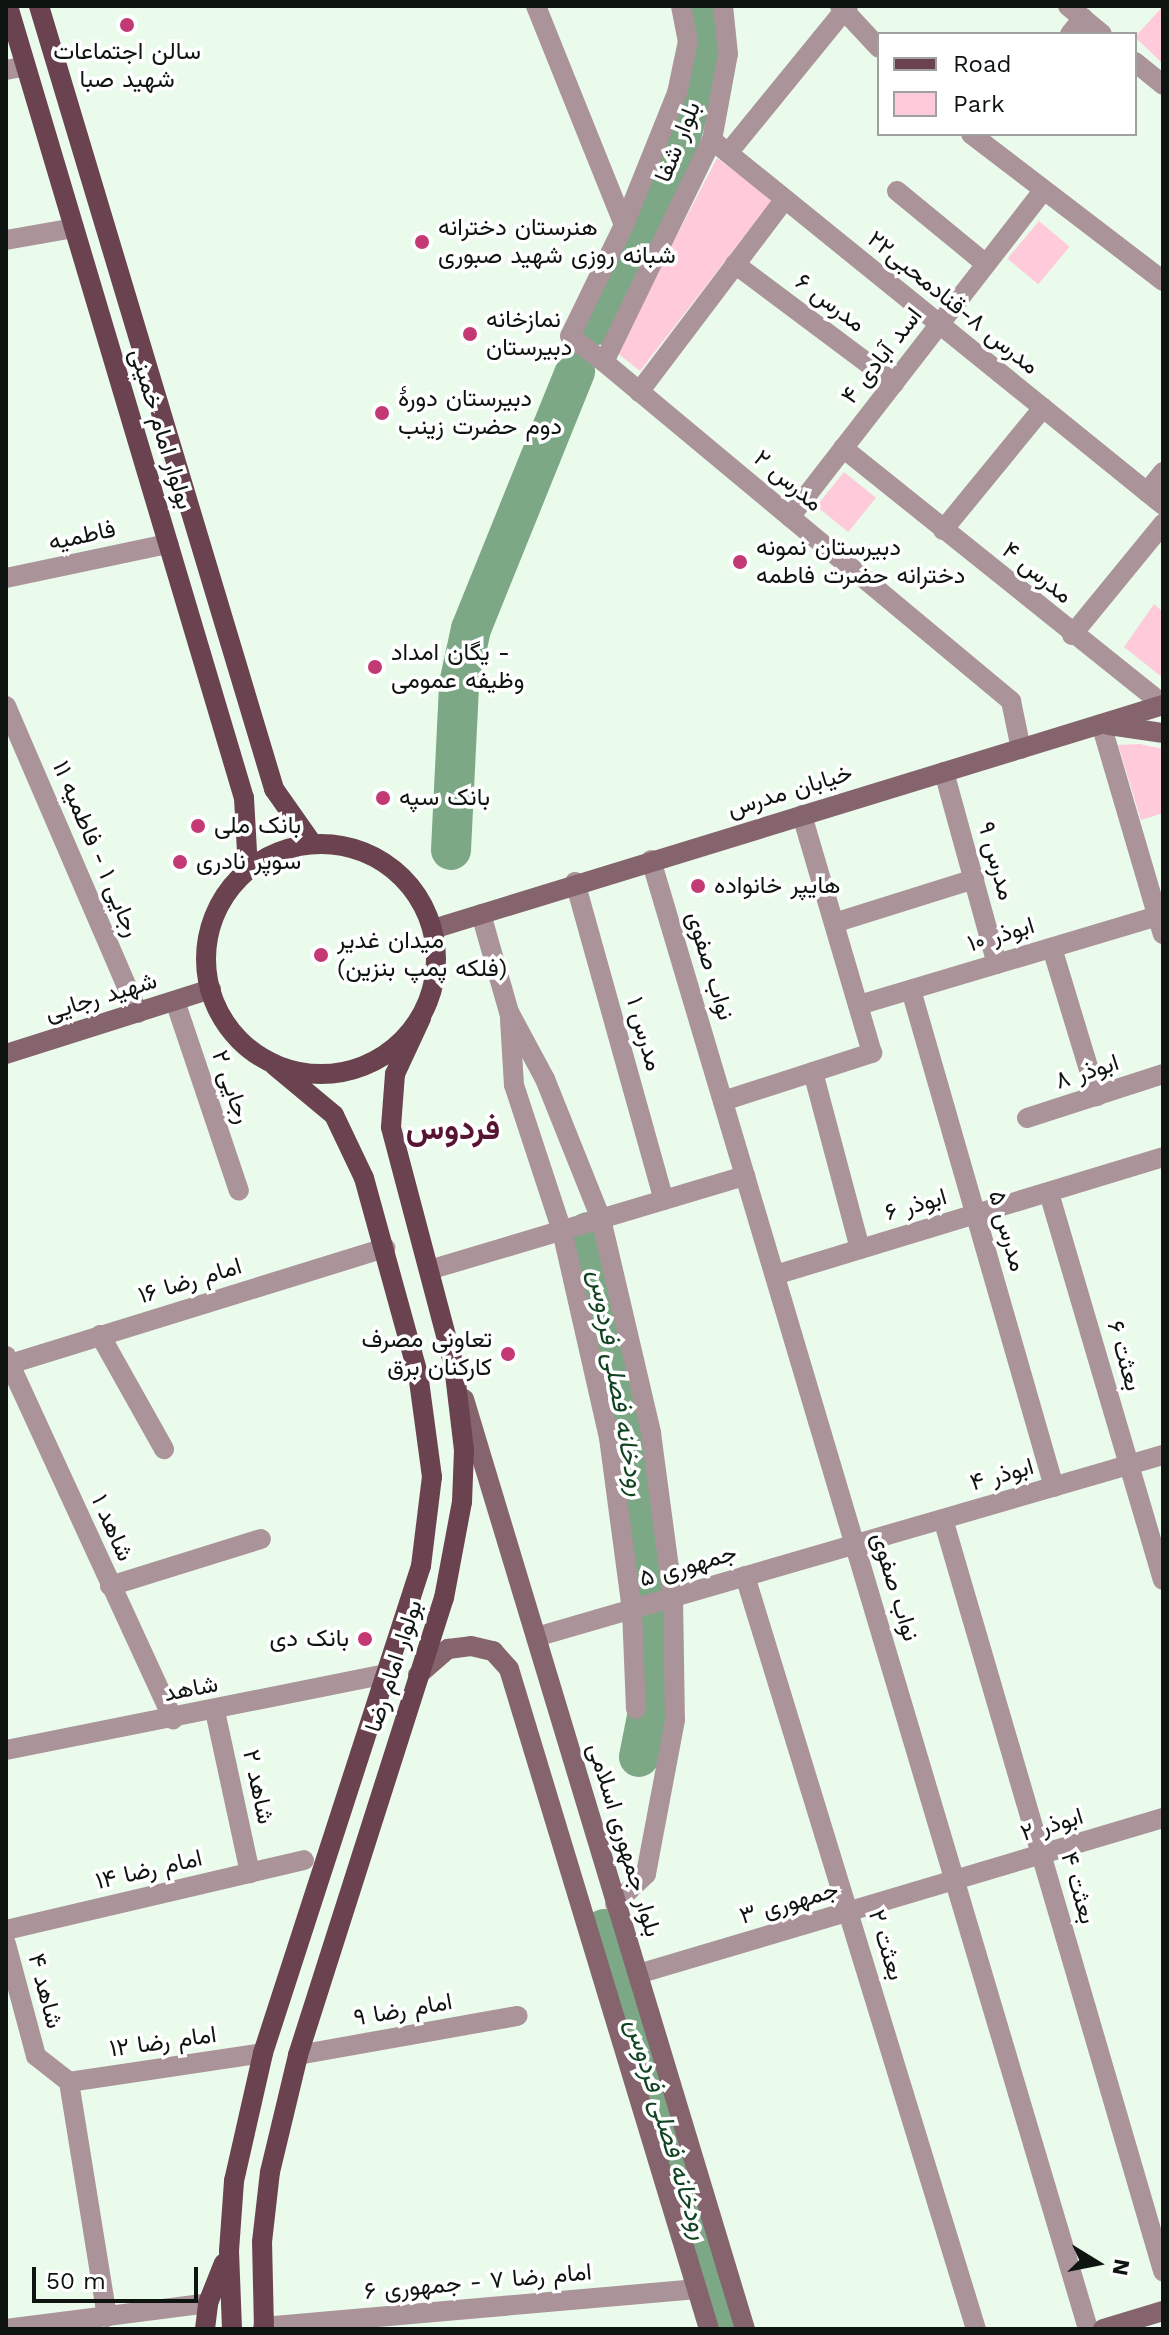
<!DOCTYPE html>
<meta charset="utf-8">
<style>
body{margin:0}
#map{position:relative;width:1169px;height:2335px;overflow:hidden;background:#eafbec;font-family:"Work Sans",Vazirmatn,sans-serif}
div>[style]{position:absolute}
.green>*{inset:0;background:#ffcada;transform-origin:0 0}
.river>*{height:40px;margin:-20px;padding:0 20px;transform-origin:20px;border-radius:20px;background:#7da885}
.minor>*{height:20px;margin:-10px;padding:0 10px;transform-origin:10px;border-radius:10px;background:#ab939a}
.tertiary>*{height:20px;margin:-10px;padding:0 10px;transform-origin:10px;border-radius:10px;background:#ab939a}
.secondary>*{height:20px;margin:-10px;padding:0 10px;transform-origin:10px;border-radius:10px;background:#86646e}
.primary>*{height:20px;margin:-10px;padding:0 10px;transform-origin:10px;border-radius:10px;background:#6b4350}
.primary>.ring{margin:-10px;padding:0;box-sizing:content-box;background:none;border:20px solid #6b4350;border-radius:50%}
.dots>*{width:22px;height:22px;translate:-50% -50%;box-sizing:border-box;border:4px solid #fff;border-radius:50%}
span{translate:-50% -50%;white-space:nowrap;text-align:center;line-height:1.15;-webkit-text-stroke:7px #fff;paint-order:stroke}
.poi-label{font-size:24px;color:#0e140f}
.left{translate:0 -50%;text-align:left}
.right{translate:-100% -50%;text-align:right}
.street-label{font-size:24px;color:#0e140f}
.water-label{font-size:26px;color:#134422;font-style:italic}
.district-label{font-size:32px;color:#571531;font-weight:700}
.frame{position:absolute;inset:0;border:8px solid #0e140f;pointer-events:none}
.legend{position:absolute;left:877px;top:32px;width:260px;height:104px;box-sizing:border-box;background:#fff;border:2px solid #9fa19f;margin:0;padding:10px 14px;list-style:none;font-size:24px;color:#0e140f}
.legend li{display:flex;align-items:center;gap:16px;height:40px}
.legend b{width:40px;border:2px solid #9fa19f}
.north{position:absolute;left:1057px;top:2223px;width:80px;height:80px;-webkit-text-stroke:6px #fff;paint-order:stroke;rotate:100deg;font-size:22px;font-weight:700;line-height:32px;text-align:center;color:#0e140f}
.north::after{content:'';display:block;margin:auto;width:28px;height:36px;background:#0e140f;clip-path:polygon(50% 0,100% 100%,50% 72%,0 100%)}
.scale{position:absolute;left:32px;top:2267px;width:166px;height:36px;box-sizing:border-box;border:4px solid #0e140f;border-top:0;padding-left:10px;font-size:24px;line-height:28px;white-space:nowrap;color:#0e140f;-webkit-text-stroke:6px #fff;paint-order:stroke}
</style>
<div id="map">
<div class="green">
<div style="clip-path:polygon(1163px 6px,1163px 64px,1135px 37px)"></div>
<div style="clip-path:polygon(717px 158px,773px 199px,640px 371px,616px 352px)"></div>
<div style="left:1039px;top:221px;width:40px;height:49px;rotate:40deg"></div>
<div style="left:844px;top:472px;width:41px;height:44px;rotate:39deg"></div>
<div style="clip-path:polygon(1154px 604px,1163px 612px,1163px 678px,1124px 647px)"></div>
<div style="clip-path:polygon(1140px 744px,1163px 749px,1163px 813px,1141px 820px,1118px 745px)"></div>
</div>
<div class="river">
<div style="left:597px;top:325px;width:203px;rotate:-65.8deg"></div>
<div style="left:680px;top:140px;width:82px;rotate:-74.4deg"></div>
<div style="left:702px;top:61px;width:55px;rotate:-92.1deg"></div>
<div style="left:451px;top:850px;width:166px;rotate:-87.2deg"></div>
<div style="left:459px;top:684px;width:56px;rotate:-77.7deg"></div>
<div style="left:471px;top:629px;width:278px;rotate:-68deg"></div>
<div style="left:588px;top:1232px;width:205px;rotate:77.9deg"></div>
<div style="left:631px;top:1432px;width:152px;rotate:83.2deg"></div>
<div style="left:639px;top:1757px;width:77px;rotate:-78.8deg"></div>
<div style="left:654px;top:1681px;width:58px;rotate:-90deg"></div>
<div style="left:604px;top:1929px;width:419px;rotate:72.6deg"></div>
</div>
<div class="minor">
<div style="left:536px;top:6px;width:236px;rotate:68.1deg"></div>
<div style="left:840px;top:6px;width:57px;rotate:47.1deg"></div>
<div style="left:1068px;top:6px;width:44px;rotate:39.5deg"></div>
<div style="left:1070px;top:34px;width:21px;rotate:-51deg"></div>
<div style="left:1135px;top:62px;width:36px;rotate:39deg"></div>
<div style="left:6px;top:70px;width:20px;rotate:-11deg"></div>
<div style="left:971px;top:134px;width:242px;rotate:37.4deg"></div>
<div style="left:712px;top:140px;width:580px;rotate:38.98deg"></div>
<div style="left:728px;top:153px;width:190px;rotate:-50.8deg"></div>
<div style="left:897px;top:191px;width:115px;rotate:39.4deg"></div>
<div style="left:6px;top:240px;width:69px;rotate:-10deg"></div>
<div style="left:735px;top:264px;width:199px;rotate:36.8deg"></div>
<div style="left:604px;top:362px;width:530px;rotate:39.79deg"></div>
<div style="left:1011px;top:701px;width:49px;rotate:78.2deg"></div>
<div style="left:639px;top:392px;width:241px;rotate:-52.9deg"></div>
<div style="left:843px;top:448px;width:410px;rotate:38.7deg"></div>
<div style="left:1147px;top:492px;width:26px;rotate:-51deg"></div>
<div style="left:790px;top:517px;width:414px;rotate:-52.2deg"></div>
<div style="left:943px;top:530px;width:158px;rotate:-50.7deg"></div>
<div style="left:1072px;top:635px;width:144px;rotate:-50.7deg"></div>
<div style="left:6px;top:706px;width:334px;rotate:66.7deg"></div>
<div style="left:944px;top:772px;width:199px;rotate:74.6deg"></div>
<div style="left:651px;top:860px;width:1533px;rotate:73.43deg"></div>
<div style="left:575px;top:882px;width:330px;rotate:74.4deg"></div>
<div style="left:481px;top:914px;width:102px;rotate:74.1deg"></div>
<div style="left:509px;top:1012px;width:76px;rotate:61.8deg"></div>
<div style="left:545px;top:1079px;width:151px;rotate:68.2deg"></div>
<div style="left:601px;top:1219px;width:220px;rotate:76.8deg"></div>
<div style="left:651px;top:1433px;width:165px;rotate:82.4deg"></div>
<div style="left:673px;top:1597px;width:123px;rotate:89.1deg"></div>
<div style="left:675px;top:1720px;width:157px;rotate:100.7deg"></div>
<div style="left:646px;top:1874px;width:43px;rotate:135.9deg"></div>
<div style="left:834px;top:923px;width:147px;rotate:-17.4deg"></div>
<div style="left:1052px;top:948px;width:155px;rotate:73.1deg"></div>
<div style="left:911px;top:990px;width:517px;rotate:73.95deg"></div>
<div style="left:175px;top:1001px;width:200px;rotate:71.4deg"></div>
<div style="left:859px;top:1005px;width:312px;rotate:-16.6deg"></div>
<div style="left:510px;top:1020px;width:65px;rotate:86.5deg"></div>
<div style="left:514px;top:1085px;width:154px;rotate:71.8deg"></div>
<div style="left:562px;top:1231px;width:212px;rotate:77.2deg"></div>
<div style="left:609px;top:1438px;width:174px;rotate:82.4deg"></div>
<div style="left:632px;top:1610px;width:99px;rotate:87.7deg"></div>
<div style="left:813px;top:1072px;width:183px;rotate:75.1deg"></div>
<div style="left:723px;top:1101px;width:157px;rotate:-17.9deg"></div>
<div style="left:872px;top:1053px;width:248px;rotate:-106.4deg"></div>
<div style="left:1027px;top:1118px;width:143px;rotate:-17.9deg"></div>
<div style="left:1049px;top:1193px;width:403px;rotate:73.6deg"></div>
<div style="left:429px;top:1270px;width:330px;rotate:-16.6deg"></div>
<div style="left:775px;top:1275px;width:406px;rotate:-16.9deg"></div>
<div style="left:100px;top:1335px;width:131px;rotate:60.7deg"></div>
<div style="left:6px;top:1356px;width:400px;rotate:65.3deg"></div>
<div style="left:10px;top:1364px;width:393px;rotate:-17.2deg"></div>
<div style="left:943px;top:1519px;width:784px;rotate:73.69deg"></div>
<div style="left:745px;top:1576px;width:788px;rotate:72.95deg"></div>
<div style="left:110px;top:1586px;width:158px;rotate:-17.3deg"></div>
<div style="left:536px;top:1637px;width:653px;rotate:-16.19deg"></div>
<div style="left:215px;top:1711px;width:166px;rotate:77.8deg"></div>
<div style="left:6px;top:1750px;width:387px;rotate:-11.3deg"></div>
<div style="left:6px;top:1930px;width:306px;rotate:-13.2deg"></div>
<div style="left:6px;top:1944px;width:116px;rotate:75deg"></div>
<div style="left:36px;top:2056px;width:42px;rotate:38.2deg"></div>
<div style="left:638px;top:1974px;width:548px;rotate:-16.55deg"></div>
<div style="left:298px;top:2055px;width:223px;rotate:-10.1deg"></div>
<div style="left:69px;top:2082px;width:238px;rotate:80.8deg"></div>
<div style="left:69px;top:2082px;width:196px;rotate:-8.5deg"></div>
<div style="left:263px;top:2327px;width:436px;rotate:-5deg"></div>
<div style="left:6px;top:2329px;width:204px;rotate:-7.3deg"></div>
</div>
<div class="tertiary">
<div style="left:681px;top:6px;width:36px;rotate:79deg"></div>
<div style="left:688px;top:41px;width:53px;rotate:101.9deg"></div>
<div style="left:677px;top:93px;width:142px;rotate:111.9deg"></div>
<div style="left:624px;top:225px;width:123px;rotate:115.9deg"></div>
<div style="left:570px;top:336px;width:43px;rotate:37.4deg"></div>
<div style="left:604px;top:362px;width:247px;rotate:-64.1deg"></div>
<div style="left:712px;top:140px;width:87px;rotate:-79.5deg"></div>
<div style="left:728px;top:54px;width:48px;rotate:-95.9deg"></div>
<div style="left:6px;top:578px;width:166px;rotate:-11.9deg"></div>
<div style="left:1101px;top:724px;width:219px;rotate:73.6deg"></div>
</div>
<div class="secondary">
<div style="left:1109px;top:725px;width:55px;rotate:8.4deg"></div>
<div style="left:433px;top:929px;width:764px;rotate:-17.06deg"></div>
<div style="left:6px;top:1054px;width:215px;rotate:-17.6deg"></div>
<div style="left:464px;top:1399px;width:972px;rotate:73.19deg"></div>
<div style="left:418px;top:1675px;width:40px;rotate:-41deg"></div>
<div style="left:448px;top:1649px;width:23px;rotate:-7deg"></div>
<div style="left:471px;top:1646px;width:23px;rotate:13deg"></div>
<div style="left:493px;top:1651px;width:24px;rotate:48deg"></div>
<div style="left:509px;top:1669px;width:690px;rotate:73.14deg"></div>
<div style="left:1103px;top:2329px;width:63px;rotate:-16.7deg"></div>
</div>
<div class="primary">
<div style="left:8px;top:6px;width:826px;rotate:73.41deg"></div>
<div style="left:244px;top:798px;width:71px;rotate:86.8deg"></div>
<div style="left:39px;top:6px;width:818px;rotate:73.29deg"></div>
<div style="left:274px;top:789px;width:66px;rotate:54.9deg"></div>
<div class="ring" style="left:206px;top:844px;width:210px;height:210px"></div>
<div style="left:205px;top:2329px;width:26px;rotate:-83deg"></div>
<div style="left:208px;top:2303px;width:43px;rotate:-68.2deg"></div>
<div style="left:232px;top:2329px;width:78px;rotate:-92.2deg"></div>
<div style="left:229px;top:2251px;width:70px;rotate:-85.9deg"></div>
<div style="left:234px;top:2181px;width:131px;rotate:-77.2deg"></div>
<div style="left:263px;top:2053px;width:512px;rotate:-72.03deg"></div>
<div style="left:421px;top:1566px;width:90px;rotate:-83deg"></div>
<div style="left:432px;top:1477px;width:104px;rotate:-97.7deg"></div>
<div style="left:418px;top:1374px;width:203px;rotate:-105.4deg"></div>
<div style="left:364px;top:1178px;width:70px;rotate:-115.5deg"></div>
<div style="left:334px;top:1115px;width:77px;rotate:-140.3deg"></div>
<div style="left:264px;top:2329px;width:87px;rotate:-91.3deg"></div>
<div style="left:262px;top:2242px;width:70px;rotate:-83.5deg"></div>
<div style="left:270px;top:2172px;width:120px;rotate:-76.5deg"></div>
<div style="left:298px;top:2055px;width:480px;rotate:-72.3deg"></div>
<div style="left:444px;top:1598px;width:98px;rotate:-79.4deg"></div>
<div style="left:462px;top:1502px;width:52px;rotate:-87.8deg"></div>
<div style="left:464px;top:1450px;width:85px;rotate:-96.8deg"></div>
<div style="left:454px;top:1366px;width:247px;rotate:-104.8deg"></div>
<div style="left:391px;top:1127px;width:53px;rotate:-85.7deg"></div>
<div style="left:395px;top:1074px;width:62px;rotate:-65.1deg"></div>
</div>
<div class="dots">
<div style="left:127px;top:25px;background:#c23974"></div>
<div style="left:422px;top:242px;background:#c23974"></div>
<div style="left:470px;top:334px;background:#c23974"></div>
<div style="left:382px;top:413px;background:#c23974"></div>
<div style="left:740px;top:562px;background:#c23974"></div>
<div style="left:375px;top:667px;background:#c23974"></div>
<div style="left:383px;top:798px;background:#c23974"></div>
<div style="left:198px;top:826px;background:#c23974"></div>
<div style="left:180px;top:862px;background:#c23974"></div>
<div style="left:698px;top:886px;background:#c23974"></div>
<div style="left:321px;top:955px;background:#c23974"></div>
<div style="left:508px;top:1354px;background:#c23974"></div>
<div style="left:365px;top:1639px;background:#c23974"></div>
</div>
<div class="poi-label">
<span style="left:127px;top:66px">سالن اجتماعات<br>شهید صبا</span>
<span class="left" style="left:438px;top:242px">هنرستان دخترانه<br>شبانه روزی شهید صبوری</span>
<span class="left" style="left:486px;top:334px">نمازخانه<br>دبیرستان</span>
<span class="left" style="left:398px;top:413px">دبیرستان دورهٔ<br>دوم حضرت زینب</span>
<span class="left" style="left:756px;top:562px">دبیرستان نمونه<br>دخترانه حضرت فاطمه</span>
<span class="left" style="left:391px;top:667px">یگان امداد -<br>وظیفه عمومی</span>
<span class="left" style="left:399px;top:798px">بانک سپه</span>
<span class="left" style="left:214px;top:826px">بانک ملی</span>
<span class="left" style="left:196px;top:862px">سوپر نادری</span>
<span class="left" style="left:714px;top:886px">هایپر خانواده</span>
<span class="left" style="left:337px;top:955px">میدان غدیر<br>(فلکه پمپ بنزین)</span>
<span class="right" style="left:492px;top:1354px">تعاونی مصرف<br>کارکنان برق</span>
<span class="right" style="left:349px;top:1639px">بانک دی</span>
</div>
<div class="street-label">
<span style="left:678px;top:142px;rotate:-68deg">بلوار شفا</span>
<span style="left:830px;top:303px;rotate:37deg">مدرس ۶</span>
<span style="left:953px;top:303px;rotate:39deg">مدرس ۸-قنادمحبی۲۲</span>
<span style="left:882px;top:356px;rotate:-52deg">اسد آبادی ۴</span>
<span style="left:161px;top:429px;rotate:73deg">بولوار امام خمینی</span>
<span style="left:788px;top:481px;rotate:40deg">مدرس ۲</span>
<span style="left:82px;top:536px;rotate:-12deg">فاطمیه</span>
<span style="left:1037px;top:573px;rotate:39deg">مدرس ۴</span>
<span style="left:790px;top:791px;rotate:-17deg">خیابان مدرس</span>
<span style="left:96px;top:849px;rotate:67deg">رجایی ۱ - فاطمیه ۱۱</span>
<span style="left:996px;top:861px;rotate:74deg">مدرس ۹</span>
<span style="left:1001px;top:935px;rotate:-17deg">ابوذر ۱۰</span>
<span style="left:710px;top:966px;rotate:73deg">نواب صفوی</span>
<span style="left:101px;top:997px;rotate:-17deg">شهید رجایی</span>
<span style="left:644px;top:1034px;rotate:74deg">مدرس ۱</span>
<span style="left:1087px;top:1072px;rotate:-18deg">ابوذر ۸</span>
<span style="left:231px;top:1087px;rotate:71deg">رجایی ۲</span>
<span style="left:916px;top:1205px;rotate:-16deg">ابوذر ۶</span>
<span style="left:1007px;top:1231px;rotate:74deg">مدرس ۵</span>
<span style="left:190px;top:1281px;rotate:-17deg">امام رضا ۱۶</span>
<span style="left:1124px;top:1356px;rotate:74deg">بعثت ۶</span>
<span style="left:1002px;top:1475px;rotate:-16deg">ابوذر ۴</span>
<span style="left:112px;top:1528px;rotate:66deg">شاهد ۱</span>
<span style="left:688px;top:1566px;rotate:-16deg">جمهوری ۵</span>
<span style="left:895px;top:1587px;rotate:73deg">نواب صفوی</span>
<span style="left:394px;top:1666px;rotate:-72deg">بولوار امام رضا</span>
<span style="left:191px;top:1689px;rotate:-11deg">شاهد</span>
<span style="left:258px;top:1787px;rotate:78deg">شاهد ۲</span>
<span style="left:1052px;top:1825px;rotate:-17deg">ابوذر ۲</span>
<span style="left:624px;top:1840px;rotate:73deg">بلوار جمهوری اسلامی</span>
<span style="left:149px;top:1870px;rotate:-13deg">امام رضا ۱۴</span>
<span style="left:1078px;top:1888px;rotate:74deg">بعثت ۴</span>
<span style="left:789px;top:1903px;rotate:-16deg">جمهوری ۳</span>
<span style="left:886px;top:1945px;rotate:73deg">بعثت ۲</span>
<span style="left:45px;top:1991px;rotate:75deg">شاهد ۴</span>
<span style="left:403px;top:2010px;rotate:-10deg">امام رضا ۹</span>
<span style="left:163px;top:2042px;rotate:-8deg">امام رضا ۱۲</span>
<span style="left:478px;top:2282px;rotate:-5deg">امام رضا ۷ - جمهوری ۶</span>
</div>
<div class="water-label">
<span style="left:617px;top:1383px;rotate:80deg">رودخانه فصلی فردوس</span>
<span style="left:667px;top:2129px;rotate:73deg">رودخانه فصلی فردوس</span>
</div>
<div class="district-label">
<span style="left:453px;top:1128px">فردوس</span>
</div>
<div class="frame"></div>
<ul class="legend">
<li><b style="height:10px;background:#6b4350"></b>Road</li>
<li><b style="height:22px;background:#ffcada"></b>Park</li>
</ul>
<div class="north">N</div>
<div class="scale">50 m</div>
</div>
